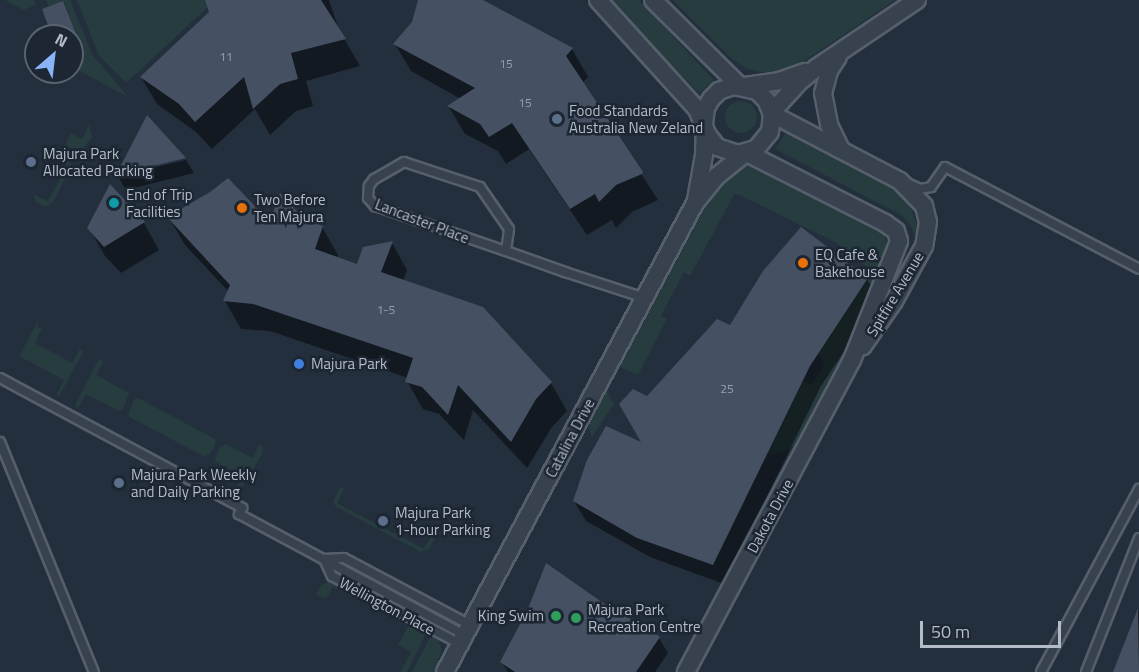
<!DOCTYPE html>
<style>
body{margin:0}
#map{position:relative;width:1139px;height:672px;overflow:hidden;background:#242f3e;font-family:"Titillium Web",sans-serif}
div>[style]{position:absolute}
.green>*{inset:0;background:#263c3f}
.round{border-radius:50%}
.shadow>*{inset:0;background:#0007}
.building>*{inset:0;background:#455162}
.roads{filter:drop-shadow(2px 0 #565f6c) drop-shadow(-2px 0 #565f6c) drop-shadow(0 2px #565f6c) drop-shadow(0 -2px #565f6c)}
.service>*{height:8px;margin:-4px;padding:0 4px;transform-origin:4px;border-radius:4px;background:#38414e}
.minor>*{height:16px;margin:-8px;padding:0 8px;transform-origin:8px;border-radius:8px;background:#38414e}
.dots>*{width:16px;height:16px;translate:-50% -50%;box-sizing:border-box;border:3px solid #1d2633;border-radius:50%}
span{translate:-50% -50%;white-space:nowrap;text-align:center;line-height:1.15;-webkit-text-stroke:5px #1d2633;paint-order:stroke}
.number-label{font-size:12px;color:#98a1af}
.number-label span{-webkit-text-stroke-width:0}
.poi-label{font-size:15px;color:#b4bcc9}
.left{translate:0 -50%;text-align:left}
.right{translate:-100% -50%;text-align:right}
.street-label{font-size:15px;color:#b4bcc9}
.north{position:absolute;left:24px;top:24px;width:60px;height:60px;box-sizing:border-box;background:#1d2633;border:2px solid #59626f;border-radius:50%;rotate:28deg;font-size:16px;font-weight:700;line-height:24px;text-align:center;color:#b4bcc9}
.north::after{content:'';display:block;margin:auto;width:21px;height:27px;background:#8ab4f8;clip-path:polygon(50% 0,100% 100%,50% 72%,0 100%)}
.scale{position:absolute;left:920px;top:621px;width:141px;height:27px;box-sizing:border-box;border:3px solid #b4bcc9;border-top:0;padding-left:8px;font-size:18px;line-height:21px;white-space:nowrap;color:#b4bcc9;-webkit-text-stroke:4px #1d2633;paint-order:stroke}
</style>
<div id="map">
<div class="green">
<div style="clip-path:polygon(5px 0,34px 0,36px 5px,23px 10px)"></div>
<div style="clip-path:polygon(46px 0,70px 0,92px 54px,128px 97px,72px 67px,72px 50px,81px 46px,64px 1px,49px 6px)"></div>
<div style="clip-path:polygon(77px 0,205px 0,208px 7px,126px 83px,98px 54px)"></div>
<div style="clip-path:polygon(611px 0,639px 0,714px 80px,699px 93px,630px 24px)"></div>
<div style="clip-path:polygon(673px 0,895px 0,800px 64px,786px 71px,766px 73px,748px 69px,733px 60px)"></div>
<div class="round" style="left:725px;top:101px;width:32px;height:32px"></div>
<div style="clip-path:polygon(89px 125px,92px 137px,85px 147px,75px 151px,64px 147px,71px 133px,82px 139px)"></div>
<div style="clip-path:polygon(787px 131px,890px 186px,908px 203px,916px 221px,918px 234px,914px 234px,910px 224px,901px 215px,777px 150px,776px 147px)"></div>
<div style="clip-path:polygon(61px 157px,71px 163px,70px 169px,53px 202px,45px 207px,36px 202px,34px 196px,35px 195px,48px 201px,68px 165px,55px 158px)"></div>
<div style="clip-path:polygon(748px 165px,769px 171px,876px 228px,884px 235px,887px 244px,886px 254px,859px 322px,795px 444px,784px 452px,767px 455px,803px 381px,812px 385px,825px 362px,817px 355px,868px 278px,862px 273px,866px 266px,835px 242px,735px 193px,690px 276px,684px 272px,661px 316px,667px 319px,638px 375px,620px 367px,716px 188px,736px 168px)"></div>
<div style="clip-path:polygon(38px 321px,38px 327px,42px 329px,35px 343px,72px 363px,80px 349px,84px 351px,59px 396px,56px 395px,64px 380px,19px 356px)"></div>
<div style="clip-path:polygon(99px 359px,104px 361px,96px 375px,129px 393px,123px 409px,119px 411px,86px 394px,78px 408px,75px 405px)"></div>
<div style="clip-path:polygon(607px 391px,614px 404px,592px 437px,588px 427px)"></div>
<div style="clip-path:polygon(138px 398px,215px 439px,216px 443px,210px 454px,205px 457px,128px 416px,134px 399px)"></div>
<div style="clip-path:polygon(226px 444px,252px 458px,260px 444px,263px 447px,262px 454px,240px 491px,235px 491px,242px 476px,216px 462px,215px 457px,221px 446px)"></div>
<div style="clip-path:polygon(340px 487px,344px 489px,337px 503px,424px 549px,431px 536px,435px 538px,429px 549px,421px 552px,336px 507px,333px 501px)"></div>
<div style="clip-path:polygon(330px 581px,427px 631px,407px 672px,400px 672px,411px 652px,398px 645px,408px 626px,333px 587px,326px 599px,316px 594px,321px 585px)"></div>
<div style="clip-path:polygon(434px 636px,439px 641px,442px 651px,433px 672px,412px 672px,430px 637px)"></div>
</div>
<div class="shadow">
<div style="clip-path:polygon(207px 0,329px 0,339px 30px,360px 66px,306px 81px,313px 106px,296px 111px,270px 135px,255px 109px,212px 149px,196px 132px,157px 104px,141px 77px,211px 13px)"></div>
<div style="clip-path:polygon(431px 0,480px 0,572px 49px,588px 77px,582px 83px,658px 200px,632px 212px,616px 228px,612px 220px,587px 235px,529px 149px,506px 164px,498px 151px,465px 134px,449px 107px,461px 99px,411px 71px,395px 44px)"></div>
<div style="clip-path:polygon(63px 3px,84px 53px,72px 57px,72px 36px,54px 36px)"></div>
<div style="clip-path:polygon(147px 118px,135px 172px,186px 160px,194px 173px,126px 190px,117px 175px)"></div>
<div style="clip-path:polygon(111px 187px,144px 223px,159px 250px,121px 273px,105px 256px,89px 228px)"></div>
<div style="clip-path:polygon(169px 218px,270px 225px,303px 220px,322px 227px,338px 255px,337px 258px,358px 266px,392px 243px,407px 270px,403px 281px,482px 309px,551px 383px,567px 411px,552px 427px,527px 468px,473px 410px,464px 440px,439px 414px,423px 409px,407px 381px,408px 378px,270px 331px,241px 329px,225px 301px,229px 292px,185px 245px)"></div>
<div style="clip-path:polygon(867px 279px,879px 298px,821px 386px,724px 584px,650px 557px,586px 521px,574px 501px,644px 446px,647px 398px,731px 327px)"></div>
<div style="clip-path:polygon(1139px 610px,1139px 672px,1114px 672px)"></div>
<div style="clip-path:polygon(618px 615px,638px 623px,659px 638px,668px 653px,655px 672px,508px 672px,502px 662px)"></div>
</div>
<div class="building">
<div style="clip-path:polygon(205px 0,321px 0,346px 39px,291px 53px,298px 79px,280px 84px,253px 109px,244px 77px,195px 122px,179px 104px,140px 77px,209px 12px)"></div>
<div style="clip-path:polygon(418px 0,483px 0,573px 48px,566px 56px,643px 172px,642px 174px,616px 185px,599px 202px,595px 194px,570px 209px,512px 123px,489px 137px,480px 124px,447px 106px,475px 88px,393px 44px,412px 22px)"></div>
<div style="clip-path:polygon(63px 1px,77px 36px,52px 36px,42px 9px)"></div>
<div style="clip-path:polygon(147px 115px,186px 158px,116px 175px)"></div>
<div style="clip-path:polygon(228px 178px,270px 222px,280px 193px,304px 219px,323px 226px,315px 249px,357px 264px,363px 247px,393px 241px,381px 272px,483px 307px,552px 382px,536px 399px,511px 442px,458px 385px,448px 415px,422px 387px,405px 382px,413px 358px,253px 304px,223px 301px,230px 285px,167px 217px,210px 192px)"></div>
<div style="clip-path:polygon(110px 184px,145px 222px,104px 247px,87px 228px)"></div>
<div style="clip-path:polygon(801px 227px,868px 278px,810px 366px,713px 565px,637px 538px,573px 501px,587px 460px,606px 426px,641px 442px,619px 404px,633px 389px,647px 396px,717px 319px,730px 325px,763px 271px)"></div>
<div style="clip-path:polygon(546px 563px,619px 614px,639px 622px,660px 637px,636px 672px,515px 672px,500px 662px,528px 609px)"></div>
<div style="clip-path:polygon(1138px 608px,1139px 672px,1113px 672px)"></div>
</div>
<div class="roads">
<div class="service">
<div style="left:909px;top:184px;width:12px;rotate:24deg"></div>
<div style="left:920px;top:189px;width:11px;rotate:-10deg"></div>
<div style="left:931px;top:187px;width:24px;rotate:-55deg"></div>
<div style="left:945px;top:167px;width:219px;rotate:27.7deg"></div>
<div style="left:506px;top:251px;width:22px;rotate:-82deg"></div>
<div style="left:509px;top:229px;width:51px;rotate:-124.6deg"></div>
<div style="left:480px;top:187px;width:80px;rotate:-161.8deg"></div>
<div style="left:404px;top:162px;width:34px;rotate:150deg"></div>
<div style="left:374px;top:179px;width:9px;rotate:126deg"></div>
<div style="left:369px;top:186px;width:12px;rotate:95deg"></div>
<div style="left:368px;top:198px;width:11px;rotate:49deg"></div>
<div style="left:375px;top:206px;width:139px;rotate:19deg"></div>
<div style="left:506px;top:251px;width:63px;rotate:19.6deg"></div>
<div style="left:565px;top:272px;width:84px;rotate:18deg"></div>
<div style="left:0;top:378px;width:275px;rotate:28.2deg"></div>
<div style="left:242px;top:508px;width:7px;rotate:117deg"></div>
<div style="left:239px;top:514px;width:256px;rotate:28.2deg"></div>
<div style="left:0;top:442px;width:248px;rotate:67.8deg"></div>
<div style="left:324px;top:559px;width:19px;rotate:65deg"></div>
<div style="left:332px;top:576px;width:145px;rotate:28deg"></div>
<div style="left:324px;top:559px;width:20px;rotate:-3deg"></div>
<div style="left:344px;top:558px;width:143px;rotate:28deg"></div>
<div style="left:1041px;top:672px;width:208px;rotate:-61.8deg"></div>
<div style="left:1086px;top:672px;width:144px;rotate:-68.4deg"></div>
</div>
<div class="minor">
<div style="left:598px;top:0;width:147px;rotate:47.8deg"></div>
<div style="left:697px;top:109px;width:27px;rotate:68deg"></div>
<div style="left:707px;top:134px;width:16px;rotate:52deg"></div>
<div style="left:717px;top:147px;width:22px;rotate:18deg"></div>
<div style="left:738px;top:154px;width:19px;rotate:-16deg"></div>
<div style="left:756px;top:149px;width:22px;rotate:-51deg"></div>
<div style="left:770px;top:132px;width:18px;rotate:-84deg"></div>
<div style="left:772px;top:114px;width:15px;rotate:-113deg"></div>
<div style="left:766px;top:100px;width:13px;rotate:-135deg"></div>
<div style="left:757px;top:91px;width:24px;rotate:-168deg"></div>
<div style="left:734px;top:86px;width:16px;rotate:162deg"></div>
<div style="left:719px;top:91px;width:11px;rotate:135deg"></div>
<div style="left:711px;top:99px;width:10px;rotate:119deg"></div>
<div style="left:706px;top:108px;width:17px;rotate:97deg"></div>
<div style="left:653px;top:0;width:122px;rotate:44.7deg"></div>
<div style="left:838px;top:57px;width:17px;rotate:123deg"></div>
<div style="left:829px;top:71px;width:23px;rotate:105deg"></div>
<div style="left:823px;top:93px;width:33px;rotate:79deg"></div>
<div style="left:829px;top:125px;width:28px;rotate:64deg"></div>
<div style="left:745px;top:86px;width:34px;rotate:-8deg"></div>
<div style="left:779px;top:81px;width:28px;rotate:-19deg"></div>
<div style="left:772px;top:112px;width:40px;rotate:-48deg"></div>
<div style="left:799px;top:82px;width:22px;rotate:-39deg"></div>
<div style="left:816px;top:68px;width:122px;rotate:-34deg"></div>
<div style="left:772px;top:114px;width:144px;rotate:27.6deg"></div>
<div style="left:900px;top:181px;width:35px;rotate:46deg"></div>
<div style="left:924px;top:206px;width:16px;rotate:76deg"></div>
<div style="left:928px;top:222px;width:24px;rotate:99deg"></div>
<div style="left:924px;top:246px;width:63px;rotate:118.6deg"></div>
<div style="left:894px;top:301px;width:55px;rotate:124.6deg"></div>
<div style="left:696px;top:200px;width:46px;rotate:-79.9deg"></div>
<div style="left:704px;top:155px;width:25px;rotate:-88deg"></div>
<div style="left:445px;top:672px;width:531px;rotate:-61.94deg"></div>
<div style="left:695px;top:203px;width:35px;rotate:-51deg"></div>
<div style="left:717px;top:176px;width:35px;rotate:-39deg"></div>
<div style="left:686px;top:672px;width:353px;rotate:-62deg"></div>
<div style="left:852px;top:360px;width:128px;rotate:-68.4deg"></div>
<div style="left:899px;top:241px;width:10px;rotate:-107deg"></div>
<div style="left:896px;top:231px;width:14px;rotate:-144deg"></div>
<div style="left:885px;top:223px;width:155px;rotate:-153.1deg"></div>
</div>
</div>
<div class="dots">
<div style="left:557px;top:119px;background:#5c6f8a"></div>
<div style="left:31px;top:162px;background:#5c6f8a"></div>
<div style="left:114px;top:203px;background:#0f9aa8"></div>
<div style="left:242px;top:208px;background:#e8710a"></div>
<div style="left:803px;top:263px;background:#e8710a"></div>
<div style="left:299px;top:364px;background:#3f7fe0"></div>
<div style="left:119px;top:483px;background:#5c6f8a"></div>
<div style="left:383px;top:521px;background:#5c6f8a"></div>
<div style="left:556px;top:616px;background:#2e9e5b"></div>
<div style="left:576px;top:618px;background:#2e9e5b"></div>
</div>
<div class="number-label">
<span style="left:226px;top:57px">11</span>
<span style="left:506px;top:64px">15</span>
<span style="left:525px;top:103px">15</span>
<span style="left:386px;top:310px">1-5</span>
<span style="left:727px;top:389px">25</span>
</div>
<div class="poi-label">
<span class="left" style="left:569px;top:119px">Food Standards<br>Australia New Zeland</span>
<span class="left" style="left:43px;top:162px">Majura Park<br>Allocated Parking</span>
<span class="left" style="left:126px;top:203px">End of Trip<br>Facilities</span>
<span class="left" style="left:254px;top:208px">Two Before<br>Ten Majura</span>
<span class="left" style="left:815px;top:263px">EQ Cafe &amp;<br>Bakehouse</span>
<span class="left" style="left:311px;top:364px">Majura Park</span>
<span class="left" style="left:131px;top:483px">Majura Park Weekly<br>and Daily Parking</span>
<span class="left" style="left:395px;top:521px">Majura Park<br>1-hour Parking</span>
<span class="left" style="left:588px;top:618px">Majura Park<br>Recreation Centre</span>
<span class="right" style="left:544px;top:616px">King Swim</span>
</div>
<div class="street-label">
<span style="left:422px;top:221px;rotate:21deg">Lancaster Place</span>
<span style="left:895px;top:294px;rotate:-59deg">Spitfire Avenue</span>
<span style="left:570px;top:438px;rotate:-62deg">Catalina Drive</span>
<span style="left:770px;top:516px;rotate:-62deg">Dakota Drive</span>
<span style="left:387px;top:606px;rotate:28deg">Wellington Place</span>
</div>
<div class="north">N</div>
<div class="scale">50 m</div>
</div>
